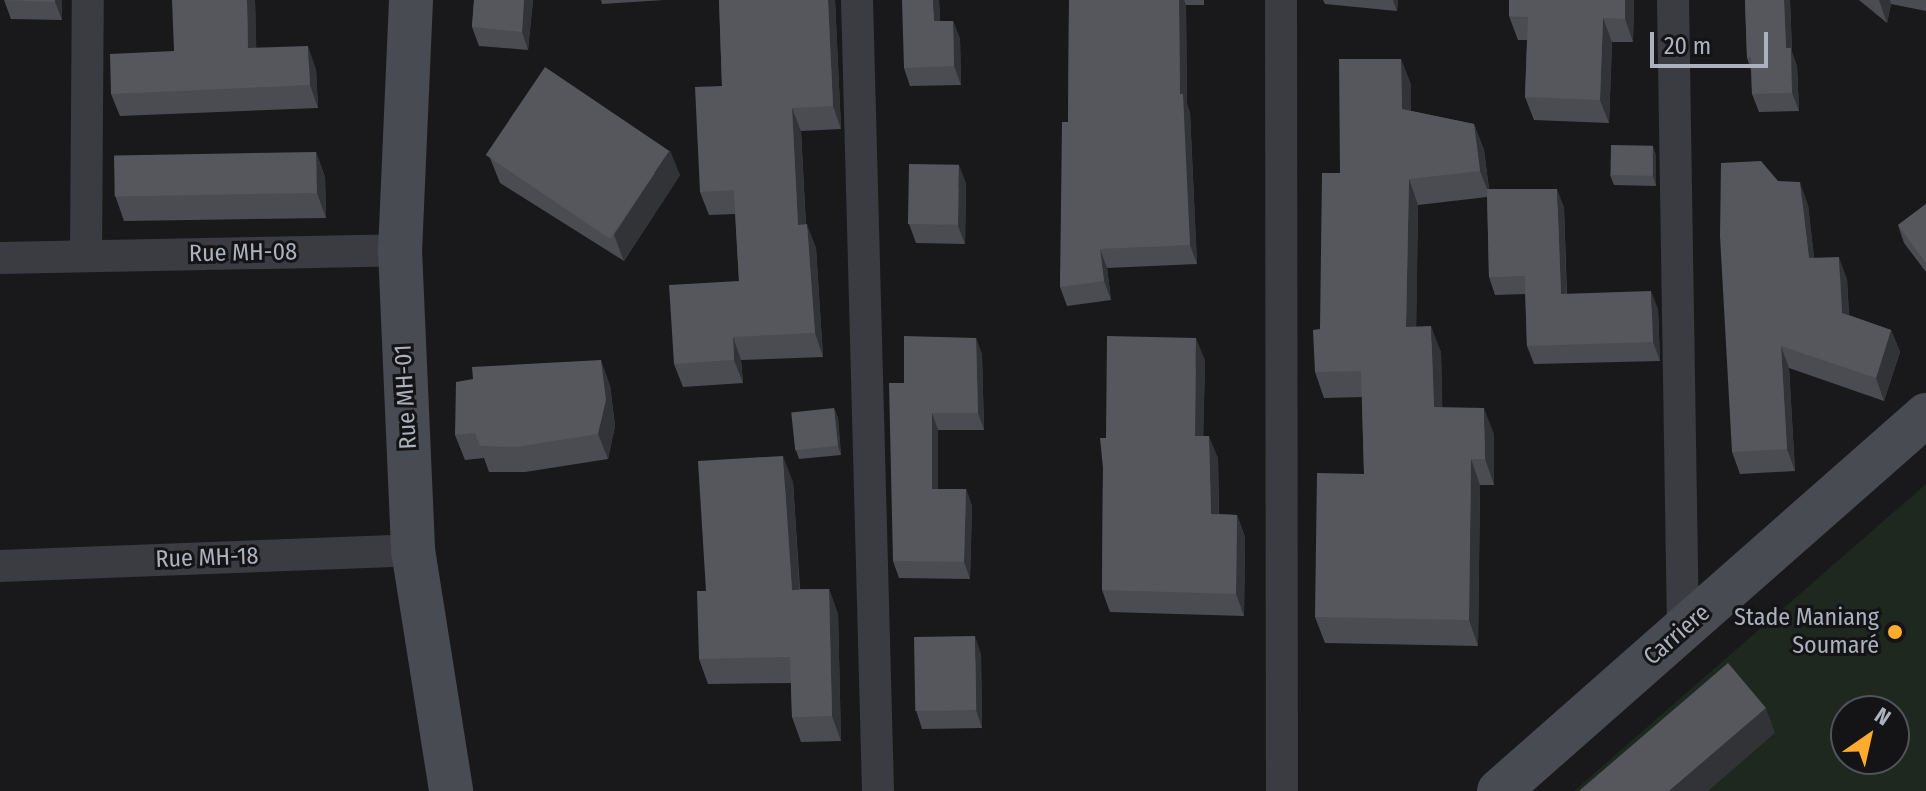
<!DOCTYPE html>
<meta charset="utf-8">
<style>
body{margin:0}
#map{position:relative;width:1926px;height:791px;overflow:hidden;background:#19191c;font-family:"Fira Sans Condensed",sans-serif}
div>[style]{position:absolute}
.green>*{inset:0;background:#1e281f}
.street>*{height:32px;margin:-16px;padding:0 16px;transform-origin:16px;border-radius:16px;background:#3a3c41}
.secondary>*{height:44px;margin:-22px;padding:0 22px;transform-origin:22px;border-radius:22px;background:#484b52}
.wall>*{inset:0;background:#4a4c51}
.shaded-wall>*{inset:0;background:#323337}
.building>*{inset:0;background:#55575d;transform-origin:0 0}
.dots>*{width:22px;height:22px;translate:-50% -50%;box-sizing:border-box;border:4px solid #141417;border-radius:50%}
span{translate:-50% -50%;white-space:nowrap;text-align:center;line-height:1.15;-webkit-text-stroke:6px #141417;paint-order:stroke}
.street-label{font-size:24px;color:#abb1bd}
.poi-label{font-size:24px;color:#abb1bd}
.right{translate:-100% -50%;text-align:right}
.north{position:absolute;left:1830px;top:695px;width:80px;height:80px;box-sizing:border-box;background:#141417;border:2px solid #505359;border-radius:50%;rotate:34deg;font-size:22px;font-weight:700;line-height:32px;text-align:center;color:#abb1bd}
.north::after{content:'';display:block;margin:auto;width:28px;height:36px;background:#ffac2e;clip-path:polygon(50% 0,100% 100%,50% 72%,0 100%)}
.scale{position:absolute;left:1650px;top:32px;width:118px;height:36px;box-sizing:border-box;border:4px solid #abb1bd;border-top:0;padding-left:10px;font-size:24px;line-height:28px;white-space:nowrap;color:#abb1bd;-webkit-text-stroke:6px #141417;paint-order:stroke}
</style>
<div id="map">
<div class="green">
<div style="clip-path:polygon(evenodd,1926px 484px,1926px 791px,1574px 791px,1926px 484px,1846px 711px,1894px 711px,1894px 759px,1846px 759px,1846px 711px)"></div>
</div>
<div class="street">
<div style="left:857px;top:0;width:791px;rotate:88.48deg"></div>
<div style="left:1281px;top:0;width:791px;rotate:89.93deg"></div>
<div style="left:1673px;top:0;width:629px;rotate:89.09deg"></div>
<div style="left:86px;top:255px;width:255px;rotate:-89.6deg"></div>
<div style="left:0;top:258px;width:400px;rotate:-1.1deg"></div>
<div style="left:0;top:566px;width:413px;rotate:-2.2deg"></div>
</div>
<div class="secondary">
<div style="left:411px;top:0;width:250px;rotate:92.5deg"></div>
<div style="left:400px;top:250px;width:300px;rotate:87.5deg"></div>
<div style="left:413px;top:550px;width:244px;rotate:81deg"></div>
<div style="left:1499px;top:791px;width:569px;rotate:-41.37deg"></div>
</div>
<div class="wall">
<div style="clip-path:polygon(4px 0,62px 0,62px 20px,11px 19px)"></div>
<div style="clip-path:polygon(255px 0,256px 48px,316px 69px,318px 108px,120px 116px,111px 94px,174px 51px)"></div>
<div style="clip-path:polygon(474px 0,533px 0,528px 50px,479px 46px,472px 27px)"></div>
<div style="clip-path:polygon(601px 0,664px 0,602px 4px)"></div>
<div style="clip-path:polygon(719px 0,835px 0,841px 129px,801px 131px,806px 225px,816px 248px,823px 357px,741px 360px,743px 383px,683px 387px,674px 364px,739px 281px,735px 214px,709px 215px,700px 192px,722px 86px)"></div>
<div style="clip-path:polygon(939px 0,940px 21px,953px 21px,960px 39px,961px 85px,910px 86px,904px 68px)"></div>
<div style="clip-path:polygon(1069px 0,1204px 0,1204px 5px,1186px 5px,1187px 104px,1190px 113px,1197px 264px,1107px 268px,1111px 300px,1067px 306px,1060px 287px,1068px 122px)"></div>
<div style="clip-path:polygon(1323px 0,1398px 0,1397px 11px,1325px 4px)"></div>
<div style="clip-path:polygon(1509px 0,1634px 0,1633px 42px,1612px 42px,1609px 123px,1534px 120px,1525px 97px,1527px 40px,1518px 40px,1509px 16px)"></div>
<div style="clip-path:polygon(1745px 0,1790px 0,1792px 52px,1797px 66px,1799px 111px,1759px 112px,1752px 94px,1751px 70px,1747px 58px)"></div>
<div style="clip-path:polygon(1859px 0,1926px 0,1926px 11px,1891px 4px,1887px 23px)"></div>
<div style="clip-path:polygon(1401px 59px,1411px 85px,1411px 111px,1474px 124px,1484px 150px,1489px 189px,1564px 207px,1567px 294px,1658px 309px,1660px 361px,1534px 364px,1527px 346px,1525px 294px,1495px 295px,1489px 277px,1487px 197px,1418px 205px,1416px 327px,1441px 352px,1442px 407px,1494px 434px,1494px 485px,1480px 485px,1478px 646px,1325px 643px,1315px 617px,1364px 474px,1362px 397px,1324px 398px,1315px 372px,1320px 329px)"></div>
<div style="clip-path:polygon(316px 152px,325px 177px,326px 218px,124px 221px,115px 195px)"></div>
<div style="clip-path:polygon(1656px 155px,1656px 186px,1614px 185px,1610px 175px)"></div>
<div style="clip-path:polygon(490px 158px,680px 175px,624px 261px,500px 183px)"></div>
<div style="clip-path:polygon(1778px 181px,1808px 205px,1814px 258px,1847px 279px,1849px 315px,1891px 330px,1900px 352px,1884px 401px,1789px 368px,1795px 471px,1740px 474px,1732px 452px)"></div>
<div style="clip-path:polygon(966px 183px,965px 244px,916px 243px,909px 224px)"></div>
<div style="clip-path:polygon(1926px 204px,1926px 272px,1904px 243px,1898px 225px)"></div>
<div style="clip-path:polygon(976px 338px,982px 355px,984px 430px,938px 430px,938px 489px,966px 489px,972px 506px,970px 579px,899px 578px,893px 561px,904px 383px)"></div>
<div style="clip-path:polygon(1205px 360px,1203px 436px,1218px 458px,1219px 514px,1237px 515px,1245px 537px,1244px 616px,1110px 612px,1102px 590px,1103px 468px,1106px 438px)"></div>
<div style="clip-path:polygon(610px 385px,615px 426px,608px 459px,525px 472px,489px 472px,484px 458px,465px 460px,455px 435px)"></div>
<div style="clip-path:polygon(834px 408px,838px 418px,841px 455px,799px 459px,796px 450px)"></div>
<div style="clip-path:polygon(793px 482px,800px 589px,829px 589px,838px 614px,841px 741px,801px 742px,792px 717px,791px 683px,708px 684px,699px 659px,706px 591px)"></div>
<div style="clip-path:polygon(981px 654px,982px 728px,922px 729px,916px 710px)"></div>
</div>
<div class="shaded-wall">
<div style="clip-path:polygon(55px 0,62px 0,62px 20px,55px 2px)"></div>
<div style="clip-path:polygon(247px 0,255px 0,257px 71px,248px 48px)"></div>
<div style="clip-path:polygon(524px 0,533px 0,528px 50px,522px 32px)"></div>
<div style="clip-path:polygon(828px 0,835px 0,841px 129px,833px 106px)"></div>
<div style="clip-path:polygon(933px 0,939px 0,941px 40px,934px 21px)"></div>
<div style="clip-path:polygon(1179px 0,1184px 0,1186px 5px,1187px 104px,1190px 113px,1197px 264px,1190px 245px,1180px 94px)"></div>
<div style="clip-path:polygon(1393px 0,1398px 0,1397px 11px)"></div>
<div style="clip-path:polygon(1625px 0,1634px 0,1633px 42px,1625px 19px)"></div>
<div style="clip-path:polygon(1784px 0,1790px 0,1792px 52px,1797px 66px,1799px 111px,1792px 93px,1786px 48px)"></div>
<div style="clip-path:polygon(1879px 0,1890px 0,1891px 4px,1887px 23px)"></div>
<div style="clip-path:polygon(1603px 18px,1612px 42px,1609px 123px,1600px 100px)"></div>
<div style="clip-path:polygon(953px 21px,960px 39px,961px 85px,954px 66px)"></div>
<div style="clip-path:polygon(308px 46px,316px 69px,318px 108px,310px 85px)"></div>
<div style="clip-path:polygon(1401px 59px,1411px 85px,1411px 135px,1402px 109px)"></div>
<div style="clip-path:polygon(792px 108px,801px 131px,807px 248px,798px 225px)"></div>
<div style="clip-path:polygon(1474px 124px,1484px 150px,1490px 197px,1480px 171px)"></div>
<div style="clip-path:polygon(1653px 146px,1656px 155px,1656px 186px,1653px 176px)"></div>
<div style="clip-path:polygon(670px 150px,680px 175px,624px 261px,614px 235px)"></div>
<div style="clip-path:polygon(316px 152px,325px 177px,326px 218px,317px 193px)"></div>
<div style="clip-path:polygon(959px 165px,966px 183px,965px 244px,958px 226px)"></div>
<div style="clip-path:polygon(1409px 179px,1418px 205px,1416px 353px,1406px 327px)"></div>
<div style="clip-path:polygon(1800px 182px,1808px 205px,1817px 281px,1809px 258px)"></div>
<div style="clip-path:polygon(1557px 189px,1564px 207px,1567px 312px,1561px 294px)"></div>
<div style="clip-path:polygon(807px 224px,816px 248px,823px 357px,815px 333px)"></div>
<div style="clip-path:polygon(1100px 249px,1107px 268px,1111px 300px,1104px 281px)"></div>
<div style="clip-path:polygon(1839px 257px,1847px 279px,1850px 336px,1842px 313px)"></div>
<div style="clip-path:polygon(1651px 291px,1658px 309px,1660px 361px,1653px 342px)"></div>
<div style="clip-path:polygon(1431px 326px,1441px 352px,1443px 433px,1434px 407px)"></div>
<div style="clip-path:polygon(1891px 330px,1900px 352px,1884px 401px,1876px 378px)"></div>
<div style="clip-path:polygon(733px 337px,741px 360px,743px 383px,734px 360px)"></div>
<div style="clip-path:polygon(976px 338px,982px 355px,984px 430px,978px 413px)"></div>
<div style="clip-path:polygon(1196px 338px,1205px 360px,1203px 458px,1195px 436px)"></div>
<div style="clip-path:polygon(1781px 346px,1789px 368px,1795px 471px,1787px 449px)"></div>
<div style="clip-path:polygon(601px 360px,610px 385px,615px 426px,608px 459px,598px 434px)"></div>
<div style="clip-path:polygon(834px 408px,838px 418px,841px 455px,838px 446px)"></div>
<div style="clip-path:polygon(1484px 408px,1494px 434px,1494px 485px,1485px 459px)"></div>
<div style="clip-path:polygon(932px 413px,938px 430px,938px 506px,932px 489px)"></div>
<div style="clip-path:polygon(1209px 436px,1218px 458px,1219px 536px,1211px 514px)"></div>
<div style="clip-path:polygon(783px 456px,793px 482px,801px 615px,792px 590px)"></div>
<div style="clip-path:polygon(1471px 459px,1480px 485px,1478px 646px,1469px 620px)"></div>
<div style="clip-path:polygon(966px 489px,972px 506px,970px 579px,964px 562px)"></div>
<div style="clip-path:polygon(1237px 515px,1245px 537px,1244px 616px,1236px 594px)"></div>
<div style="clip-path:polygon(829px 589px,838px 614px,841px 741px,832px 716px)"></div>
<div style="clip-path:polygon(975px 636px,981px 654px,982px 728px,976px 710px)"></div>
<div style="clip-path:polygon(1766px 708px,1775px 733px,1708px 791px,1669px 791px)"></div>
</div>
<div class="building">
<div style="clip-path:polygon(4px 0,55px 0,55px 2px)"></div>
<div style="clip-path:polygon(172px 0,247px 0,248px 48px,308px 46px,310px 85px,111px 94px,110px 54px,174px 51px)"></div>
<div style="clip-path:polygon(474px 0,524px 0,522px 32px,472px 27px)"></div>
<div style="clip-path:polygon(719px 0,828px 0,833px 106px,792px 108px,798px 225px,807px 224px,815px 333px,733px 337px,734px 360px,674px 364px,669px 285px,739px 281px,734px 190px,700px 192px,695px 87px,722px 86px)"></div>
<div style="clip-path:polygon(902px 0,933px 0,934px 21px,953px 21px,954px 66px,904px 68px)"></div>
<div style="clip-path:polygon(1069px 0,1179px 0,1180px 94px,1183px 94px,1190px 245px,1100px 249px,1104px 281px,1060px 287px,1062px 122px,1068px 122px)"></div>
<div style="clip-path:polygon(1509px 0,1625px 0,1625px 19px,1603px 18px,1600px 100px,1525px 97px,1528px 17px,1509px 16px)"></div>
<div style="clip-path:polygon(1745px 0,1784px 0,1786px 48px,1791px 48px,1792px 93px,1752px 94px,1751px 57px,1747px 58px)"></div>
<div style="clip-path:polygon(1339px 59px,1401px 59px,1402px 109px,1474px 124px,1480px 171px,1409px 179px,1406px 327px,1431px 326px,1434px 407px,1484px 408px,1485px 459px,1471px 459px,1469px 620px,1315px 617px,1317px 473px,1364px 474px,1361px 371px,1315px 372px,1313px 330px,1320px 329px,1322px 173px,1340px 173px)"></div>
<div style="left:545px;top:67px;width:150px;height:106px;rotate:34deg"></div>
<div style="left:1611px;top:145px;width:42px;height:30px;rotate:1deg"></div>
<div style="left:316px;top:152px;width:41px;height:202px;rotate:89deg"></div>
<div style="clip-path:polygon(1761px 161px,1778px 181px,1800px 182px,1809px 258px,1839px 257px,1842px 313px,1891px 330px,1876px 378px,1781px 346px,1787px 449px,1732px 452px,1720px 236px,1721px 163px)"></div>
<div style="left:909px;top:164px;width:50px;height:60px;rotate:1deg"></div>
<div style="clip-path:polygon(1487px 189px,1557px 189px,1561px 294px,1651px 291px,1653px 342px,1527px 346px,1525px 276px,1489px 277px)"></div>
<div style="clip-path:polygon(1926px 204px,1926px 263px,1898px 225px)"></div>
<div style="clip-path:polygon(904px 336px,976px 338px,978px 413px,932px 413px,932px 489px,966px 489px,964px 562px,893px 561px,889px 383px,904px 383px)"></div>
<div style="clip-path:polygon(1107px 336px,1196px 338px,1195px 436px,1209px 436px,1211px 514px,1237px 515px,1236px 594px,1102px 590px,1103px 468px,1100px 438px,1106px 438px)"></div>
<div style="clip-path:polygon(601px 360px,606px 400px,598px 434px,516px 447px,480px 446px,475px 433px,455px 435px,456px 382px,473px 379px,472px 367px)"></div>
<div style="left:834px;top:408px;width:38px;height:43px;rotate:84deg"></div>
<div style="clip-path:polygon(783px 456px,792px 590px,829px 589px,832px 716px,792px 717px,790px 657px,699px 659px,697px 591px,706px 591px,698px 461px)"></div>
<div style="left:975px;top:636px;width:74px;height:61px;rotate:89deg"></div>
<div style="clip-path:polygon(1728px 663px,1766px 708px,1669px 791px,1579px 791px)"></div>
</div>
<div class="dots">
<div style="left:1895px;top:632px;background:#ffac2e"></div>
</div>
<div class="street-label">
<span style="left:243px;top:253px;rotate:-1deg">Rue MH-08</span>
<span style="left:406px;top:397px;rotate:-93deg">Rue MH-01</span>
<span style="left:207px;top:558px;rotate:-2deg">Rue MH-18</span>
<span style="left:1677px;top:635px;rotate:-41deg">Carriere</span>
</div>
<div class="poi-label">
<span class="right" style="left:1879px;top:632px">Stade Maniang<br>Soumaré</span>
</div>
<div class="north">N</div>
<div class="scale">20 m</div>
</div>
